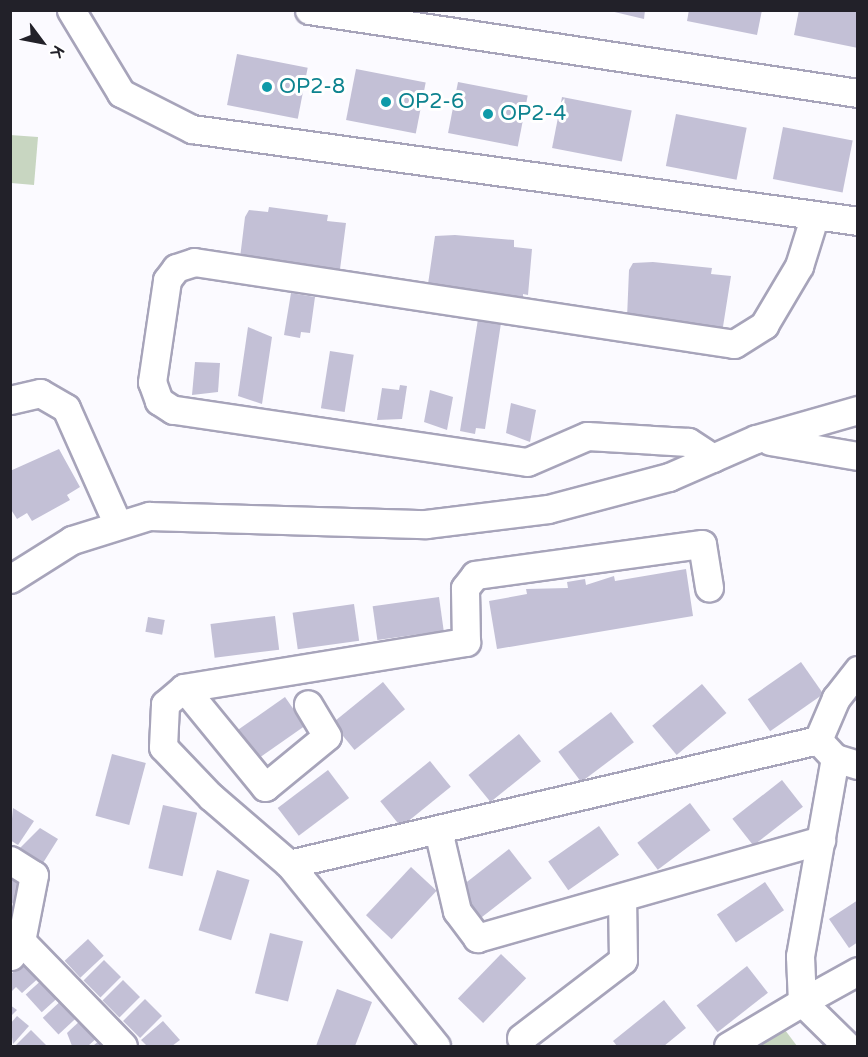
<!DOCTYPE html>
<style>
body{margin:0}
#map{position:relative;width:868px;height:1057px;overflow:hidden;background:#fbfaff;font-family:"Varela Round",sans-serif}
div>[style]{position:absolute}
.green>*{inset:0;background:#c8d6c1}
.building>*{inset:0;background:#c3c0d6;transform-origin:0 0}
.roads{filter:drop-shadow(2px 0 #a7a4ba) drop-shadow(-2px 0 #a7a4ba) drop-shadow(0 2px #a7a4ba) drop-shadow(0 -2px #a7a4ba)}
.minor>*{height:27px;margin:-13.5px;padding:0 13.5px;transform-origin:13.5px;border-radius:13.5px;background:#fff}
.dots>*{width:16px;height:16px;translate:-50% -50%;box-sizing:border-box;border:3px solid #fff;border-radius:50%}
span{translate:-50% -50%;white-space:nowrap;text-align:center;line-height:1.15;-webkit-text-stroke:6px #fff;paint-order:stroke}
.culture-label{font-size:21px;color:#0d838f}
.left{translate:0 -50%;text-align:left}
.frame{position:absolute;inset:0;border:12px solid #222129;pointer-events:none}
.north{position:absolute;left:12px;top:12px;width:60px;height:60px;-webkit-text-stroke:4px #fff;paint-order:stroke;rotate:122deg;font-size:16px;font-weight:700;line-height:24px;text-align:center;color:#222129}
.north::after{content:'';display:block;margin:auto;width:21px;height:27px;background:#222129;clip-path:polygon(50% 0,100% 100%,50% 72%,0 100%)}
</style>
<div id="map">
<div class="green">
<div style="clip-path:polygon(10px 135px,38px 137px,34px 185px,11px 183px)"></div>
<div style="clip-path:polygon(782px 1026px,797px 1046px,753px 1046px)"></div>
</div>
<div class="building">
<div style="clip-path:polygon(606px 10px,645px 10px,644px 19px)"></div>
<div style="clip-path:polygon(689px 10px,762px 10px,757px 35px,687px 21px)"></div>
<div style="clip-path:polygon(799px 10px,858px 10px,858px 48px,794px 35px)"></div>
<div style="left:237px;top:54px;width:72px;height:52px;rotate:11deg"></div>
<div style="left:356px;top:69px;width:71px;height:52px;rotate:11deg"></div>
<div style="left:458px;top:82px;width:71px;height:52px;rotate:11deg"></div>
<div style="left:562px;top:97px;width:71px;height:52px;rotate:11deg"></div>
<div style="left:676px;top:114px;width:72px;height:53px;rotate:11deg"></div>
<div style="left:783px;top:127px;width:71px;height:53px;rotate:11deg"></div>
<div style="clip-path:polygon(269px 207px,328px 215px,327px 221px,346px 223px,339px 277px,240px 258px,245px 217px,249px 210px,268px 212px)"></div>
<div style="clip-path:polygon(455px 235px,514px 240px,514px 247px,532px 249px,528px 295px,523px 294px,523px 302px,427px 291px,435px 236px)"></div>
<div style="clip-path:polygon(653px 262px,712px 268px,711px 274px,731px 276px,722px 333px,627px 318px,629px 270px,633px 263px)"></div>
<div style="clip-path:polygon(291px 293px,315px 297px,310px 333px,301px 332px,300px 338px,284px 335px)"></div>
<div style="clip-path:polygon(478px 319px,501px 323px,485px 429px,476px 428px,475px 434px,460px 431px)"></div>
<div style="clip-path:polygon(248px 327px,272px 337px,262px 404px,238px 396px)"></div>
<div style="left:330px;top:351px;width:24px;height:58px;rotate:9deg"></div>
<div style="clip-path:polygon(195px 362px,220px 363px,218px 392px,192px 395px)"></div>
<div style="clip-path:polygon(400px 385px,407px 386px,402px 419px,377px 420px,382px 388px,399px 390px)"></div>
<div style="clip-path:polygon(430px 390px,453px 397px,447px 430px,424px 422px)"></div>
<div style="clip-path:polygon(511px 403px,536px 410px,530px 442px,506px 433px)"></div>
<div style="clip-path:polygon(59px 449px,80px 487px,67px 495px,70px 500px,32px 521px,27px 513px,17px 519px,10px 508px,10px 471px)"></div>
<div style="clip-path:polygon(686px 569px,693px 616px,497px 649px,489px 601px,527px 594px,526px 589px,568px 588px,567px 582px,585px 579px,586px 585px,614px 576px,615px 581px)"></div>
<div style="left:439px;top:597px;width:34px;height:67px;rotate:82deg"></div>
<div style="left:354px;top:604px;width:37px;height:62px;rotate:82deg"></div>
<div style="left:275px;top:616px;width:34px;height:65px;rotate:83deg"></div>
<div style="left:148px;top:617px;width:17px;height:15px;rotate:10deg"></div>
<div style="left:801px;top:662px;width:39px;height:65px;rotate:55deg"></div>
<div style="left:383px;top:682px;width:35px;height:65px;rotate:51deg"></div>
<div style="left:702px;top:684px;width:38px;height:65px;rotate:50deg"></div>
<div style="left:285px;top:697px;width:35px;height:66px;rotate:55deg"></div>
<div style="left:611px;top:712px;width:38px;height:66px;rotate:53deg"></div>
<div style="left:519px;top:734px;width:35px;height:65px;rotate:51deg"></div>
<div style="left:112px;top:754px;width:35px;height:64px;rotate:15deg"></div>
<div style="left:430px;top:761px;width:33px;height:64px;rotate:51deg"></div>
<div style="left:328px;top:770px;width:35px;height:63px;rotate:53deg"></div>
<div style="left:782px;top:780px;width:34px;height:63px;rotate:52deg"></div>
<div style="left:690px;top:803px;width:34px;height:66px;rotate:53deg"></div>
<div style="left:163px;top:805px;width:35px;height:65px;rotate:13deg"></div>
<div style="clip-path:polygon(13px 808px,34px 821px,18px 845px,10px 840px)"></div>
<div style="left:599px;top:826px;width:35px;height:62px;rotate:55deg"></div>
<div style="clip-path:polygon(40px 828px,58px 839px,43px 863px,19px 849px)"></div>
<div style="left:509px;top:849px;width:37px;height:66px;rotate:52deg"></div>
<div style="clip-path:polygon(10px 862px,31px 876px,10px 907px)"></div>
<div style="left:411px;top:867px;width:35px;height:66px;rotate:43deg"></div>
<div style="left:217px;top:870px;width:34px;height:63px;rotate:17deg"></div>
<div style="left:765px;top:882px;width:34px;height:58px;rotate:56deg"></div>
<div style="clip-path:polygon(858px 900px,858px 942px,849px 948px,829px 919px)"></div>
<div style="left:270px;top:933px;width:34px;height:62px;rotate:14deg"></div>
<div style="left:88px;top:939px;width:23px;height:32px;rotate:47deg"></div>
<div style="left:501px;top:954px;width:35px;height:62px;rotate:44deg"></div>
<div style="clip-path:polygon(28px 958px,43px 974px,22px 993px,16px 987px,12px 991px,10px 975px)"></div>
<div style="left:104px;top:960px;width:24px;height:29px;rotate:45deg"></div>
<div style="left:747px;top:966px;width:34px;height:64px;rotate:52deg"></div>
<div style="left:45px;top:977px;width:24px;height:26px;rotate:48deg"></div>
<div style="left:123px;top:980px;width:24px;height:29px;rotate:45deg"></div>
<div style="clip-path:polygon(337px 989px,372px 1002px,355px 1046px,316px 1046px)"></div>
<div style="left:64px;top:998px;width:23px;height:29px;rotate:47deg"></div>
<div style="left:145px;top:999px;width:24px;height:31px;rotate:45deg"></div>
<div style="clip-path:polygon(664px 1000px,686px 1028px,664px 1046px,617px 1046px,613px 1041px)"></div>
<div style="clip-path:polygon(10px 1005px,17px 1010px,10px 1017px)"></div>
<div style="clip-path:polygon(17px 1016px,29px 1026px,13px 1044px,10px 1024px)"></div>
<div style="clip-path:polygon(83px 1018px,99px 1036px,88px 1046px,72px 1046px,67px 1033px)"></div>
<div style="clip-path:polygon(163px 1021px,180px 1040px,172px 1046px,147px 1046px,141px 1040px)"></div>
<div style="clip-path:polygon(31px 1030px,47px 1046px,15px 1046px)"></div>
<div style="clip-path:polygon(101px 1039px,108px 1046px,93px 1046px)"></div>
</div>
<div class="roads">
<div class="minor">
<div style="left:71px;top:10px;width:97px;rotate:58.9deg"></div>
<div style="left:121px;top:93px;width:80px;rotate:26.9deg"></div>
<div style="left:192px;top:129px;width:672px;rotate:7.86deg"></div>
<div style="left:309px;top:10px;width:555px;rotate:8.6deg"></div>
<div style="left:10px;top:400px;width:31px;rotate:-13deg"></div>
<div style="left:40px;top:393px;width:30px;rotate:30deg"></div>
<div style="left:66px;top:408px;width:128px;rotate:66deg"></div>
<div style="left:770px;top:441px;width:89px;rotate:9.7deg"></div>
<div style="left:713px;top:458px;width:30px;rotate:-147deg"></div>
<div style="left:688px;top:442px;width:101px;rotate:-176.6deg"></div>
<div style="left:587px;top:436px;width:65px;rotate:156.6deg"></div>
<div style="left:527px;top:462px;width:358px;rotate:-171.6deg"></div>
<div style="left:173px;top:410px;width:17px;rotate:-147deg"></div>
<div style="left:159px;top:401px;width:20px;rotate:-110deg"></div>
<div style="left:152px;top:382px;width:103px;rotate:-81.6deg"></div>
<div style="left:167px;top:280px;width:15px;rotate:-53deg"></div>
<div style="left:176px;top:268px;width:19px;rotate:-18deg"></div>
<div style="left:194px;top:262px;width:546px;rotate:8.63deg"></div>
<div style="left:734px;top:344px;width:36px;rotate:-32deg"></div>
<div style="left:764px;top:325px;width:69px;rotate:-59.3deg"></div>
<div style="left:799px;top:266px;width:53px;rotate:-72.6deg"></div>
<div style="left:10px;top:579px;width:73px;rotate:-32.2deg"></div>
<div style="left:72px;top:540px;width:81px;rotate:-17.3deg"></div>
<div style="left:149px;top:516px;width:277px;rotate:1.7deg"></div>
<div style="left:426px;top:524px;width:123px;rotate:-7deg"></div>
<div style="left:548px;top:509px;width:125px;rotate:-14.8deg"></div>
<div style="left:669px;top:477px;width:95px;rotate:-23.6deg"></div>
<div style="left:756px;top:439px;width:106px;rotate:-15.9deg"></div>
<div style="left:858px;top:670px;width:36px;rotate:128deg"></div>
<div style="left:836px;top:698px;width:46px;rotate:113.2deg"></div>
<div style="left:818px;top:740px;width:25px;rotate:47deg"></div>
<div style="left:835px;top:758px;width:24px;rotate:17deg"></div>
<div style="left:184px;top:688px;width:128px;rotate:50.7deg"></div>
<div style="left:265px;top:787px;width:80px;rotate:-39.4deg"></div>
<div style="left:327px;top:736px;width:37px;rotate:-121deg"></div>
<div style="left:438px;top:830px;width:83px;rotate:76.8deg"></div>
<div style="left:457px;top:911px;width:34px;rotate:53deg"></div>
<div style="left:477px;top:938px;width:358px;rotate:-15.9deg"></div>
<div style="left:10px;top:860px;width:28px;rotate:32deg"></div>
<div style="left:34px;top:875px;width:67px;rotate:101.1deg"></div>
<div style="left:21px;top:941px;width:18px;rotate:124deg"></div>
<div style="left:289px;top:864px;width:103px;rotate:-139.3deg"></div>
<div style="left:211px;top:797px;width:69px;rotate:-133.8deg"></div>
<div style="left:163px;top:747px;width:43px;rotate:-87.3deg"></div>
<div style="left:165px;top:704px;width:25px;rotate:-40deg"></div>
<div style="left:184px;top:688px;width:286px;rotate:-9.3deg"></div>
<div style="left:466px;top:642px;width:54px;rotate:-91.1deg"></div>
<div style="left:465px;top:588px;width:16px;rotate:-52deg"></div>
<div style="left:475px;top:575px;width:229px;rotate:-7.8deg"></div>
<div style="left:702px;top:544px;width:44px;rotate:80.8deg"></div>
<div style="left:21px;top:941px;width:146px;rotate:45.8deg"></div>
<div style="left:521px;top:1038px;width:128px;rotate:-37.4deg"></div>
<div style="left:623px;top:960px;width:62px;rotate:-90.9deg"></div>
<div style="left:436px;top:1046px;width:234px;rotate:-128.9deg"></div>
<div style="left:289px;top:864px;width:543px;rotate:-13.19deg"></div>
<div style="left:728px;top:1046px;width:86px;rotate:-30.7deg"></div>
<div style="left:802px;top:1002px;width:46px;rotate:-92.5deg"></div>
<div style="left:800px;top:956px;width:201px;rotate:-80deg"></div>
<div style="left:847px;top:1046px;width:63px;rotate:-135.6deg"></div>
<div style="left:802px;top:1002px;width:64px;rotate:-29deg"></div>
</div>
</div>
<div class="dots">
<div style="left:267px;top:87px;background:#0f9aa8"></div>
<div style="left:386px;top:102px;background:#0f9aa8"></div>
<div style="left:488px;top:114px;background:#0f9aa8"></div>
</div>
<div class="culture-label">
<span class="left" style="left:279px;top:87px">OP2-8</span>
<span class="left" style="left:398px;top:102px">OP2-6</span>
<span class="left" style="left:500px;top:114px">OP2-4</span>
</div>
<div class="frame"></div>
<div class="north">K</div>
</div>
